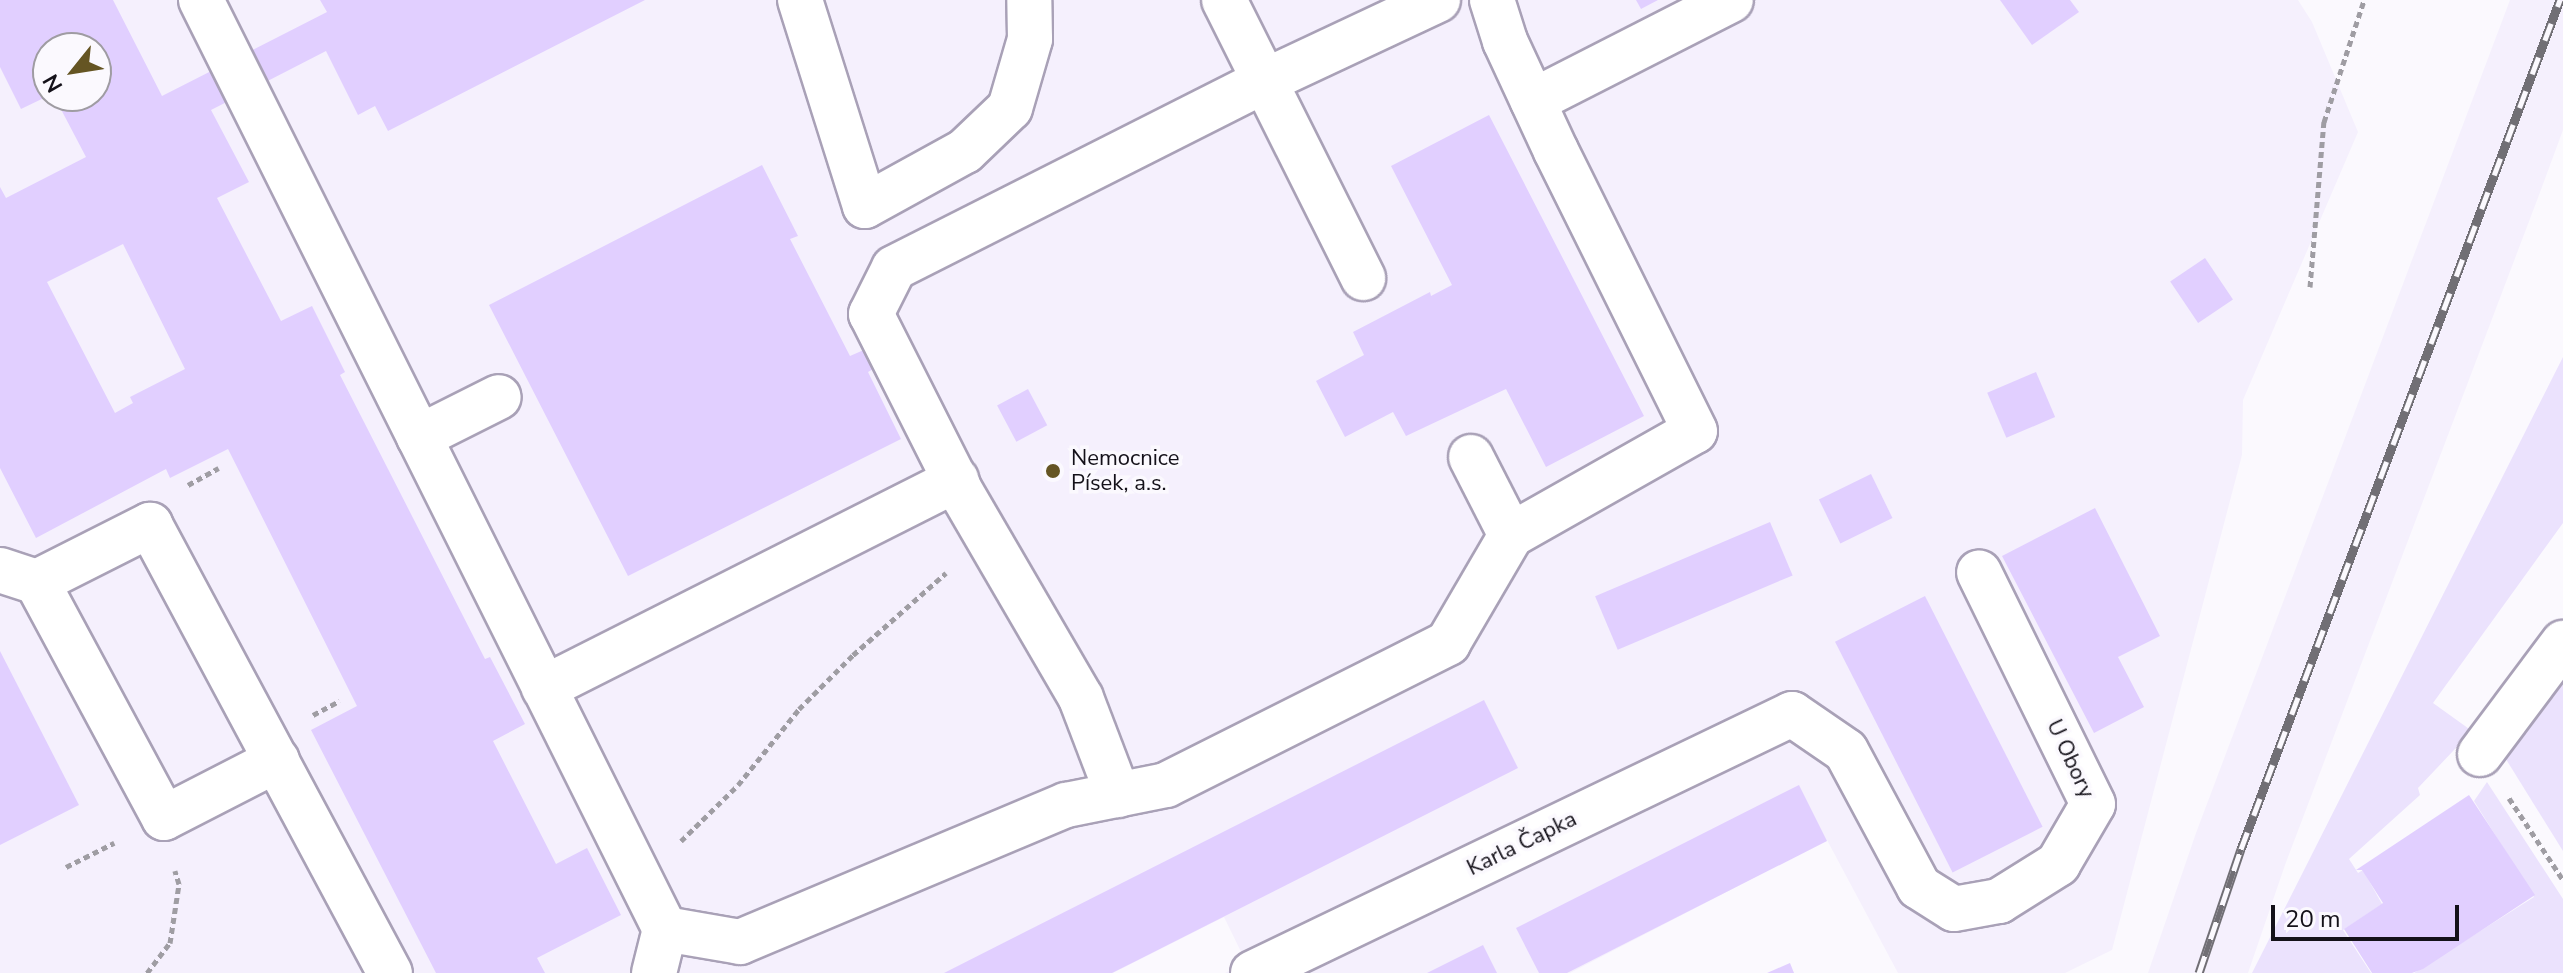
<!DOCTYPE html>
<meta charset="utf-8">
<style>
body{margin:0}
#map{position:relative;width:2563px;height:973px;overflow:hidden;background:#fbf9fe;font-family:"Nunito Sans",sans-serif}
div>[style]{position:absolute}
.built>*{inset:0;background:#f5f0fd}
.green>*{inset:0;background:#ebe2fd}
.building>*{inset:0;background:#e1cfff;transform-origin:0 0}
.path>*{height:5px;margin-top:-2.5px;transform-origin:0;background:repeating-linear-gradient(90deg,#9f9da3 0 6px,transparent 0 10px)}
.roads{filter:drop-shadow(2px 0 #a9a1b7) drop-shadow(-2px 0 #a9a1b7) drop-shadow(0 2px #a9a1b7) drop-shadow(0 -2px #a9a1b7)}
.minor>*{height:44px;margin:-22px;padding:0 22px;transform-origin:22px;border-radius:22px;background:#fff}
.rail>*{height:9px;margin-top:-4.5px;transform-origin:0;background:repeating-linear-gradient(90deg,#fbf9fe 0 18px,#716f75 0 36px);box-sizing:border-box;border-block:2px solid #716f75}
.dots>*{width:22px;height:22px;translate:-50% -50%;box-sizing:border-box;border:4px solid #fbf9fe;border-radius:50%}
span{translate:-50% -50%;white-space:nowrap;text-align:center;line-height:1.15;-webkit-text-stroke:7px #fbf9fe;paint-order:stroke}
.poi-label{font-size:22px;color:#141119}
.left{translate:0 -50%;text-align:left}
.street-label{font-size:22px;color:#141119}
.north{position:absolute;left:32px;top:32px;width:80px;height:80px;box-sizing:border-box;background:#fbf9fe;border:2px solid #9f9ca2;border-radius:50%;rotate:240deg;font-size:22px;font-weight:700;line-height:32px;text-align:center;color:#141119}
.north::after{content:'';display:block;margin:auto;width:28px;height:36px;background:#655523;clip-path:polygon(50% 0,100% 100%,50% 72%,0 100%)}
.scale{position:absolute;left:2271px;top:905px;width:188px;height:36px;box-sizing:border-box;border:4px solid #141119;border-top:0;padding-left:10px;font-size:24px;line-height:28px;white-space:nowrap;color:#141119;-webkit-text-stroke:6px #fbf9fe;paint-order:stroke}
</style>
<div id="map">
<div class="built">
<div style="clip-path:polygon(evenodd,0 0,2298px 0,2312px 22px,2358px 132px,2243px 400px,2242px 455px,2112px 950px,2065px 973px,1898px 973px,1827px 840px,1570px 973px,1225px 973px,1246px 962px,1224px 917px,1113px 973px,0 973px,0 0,48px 48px,96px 48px,96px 96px,48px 96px,48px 48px)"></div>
<div style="clip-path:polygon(2510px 0,2563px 0,2563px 130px,2539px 195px,2285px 865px,2248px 973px,2148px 973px,2196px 833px)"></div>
</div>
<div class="green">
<div style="clip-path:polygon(2563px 357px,2563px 523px,2433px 703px,2472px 731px,2418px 788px,2420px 795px,2349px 859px,2358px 873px,2363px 870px,2382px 904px,2343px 930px,2371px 973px,2252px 973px)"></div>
<div style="clip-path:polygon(2563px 673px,2563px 851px,2504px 756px)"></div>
<div style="clip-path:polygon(2487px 782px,2563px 899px,2563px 973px,2414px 973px,2534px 897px,2474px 801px)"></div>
</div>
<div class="building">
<div style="clip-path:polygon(evenodd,0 0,113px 0,162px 96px,327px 12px,320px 0,645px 0,388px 131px,375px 106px,358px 115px,326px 51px,211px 110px,249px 182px,217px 198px,281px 321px,312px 306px,345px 372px,340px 375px,485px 659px,490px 657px,525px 724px,493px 741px,556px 864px,587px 848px,621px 915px,537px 958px,545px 973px,436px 973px,311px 730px,357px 706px,228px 449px,170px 478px,166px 469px,36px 538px,0 468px,0 187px,6px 198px,86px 157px,54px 96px,96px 96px,96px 48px,48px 48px,48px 96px,21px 109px,0 67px,0 0,123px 244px,185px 369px,130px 397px,133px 403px,115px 413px,47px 282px,123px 244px)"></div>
<div style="clip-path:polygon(1636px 0,1658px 0,1641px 9px)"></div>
<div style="clip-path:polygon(2000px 0,2070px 0,2079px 12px,2032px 45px)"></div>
<div style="clip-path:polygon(1489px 115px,1644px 416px,1546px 467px,1506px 389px,1406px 436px,1393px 412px,1345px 437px,1316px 381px,1364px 355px,1353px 332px,1430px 292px,1431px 296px,1452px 285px,1391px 166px)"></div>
<div style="clip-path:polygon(762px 165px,798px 236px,790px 239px,850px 356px,866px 349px,875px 368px,868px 372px,901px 439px,628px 576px,489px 305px)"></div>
<div style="left:2205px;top:258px;width:50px;height:42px;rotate:56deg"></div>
<div style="left:2036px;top:372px;width:49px;height:53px;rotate:67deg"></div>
<div style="left:1028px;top:389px;width:41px;height:35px;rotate:62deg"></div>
<div style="left:1871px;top:474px;width:49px;height:58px;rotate:64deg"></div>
<div style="clip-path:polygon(2095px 508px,2160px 636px,2118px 657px,2144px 707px,2094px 733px,2002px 556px)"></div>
<div style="left:1770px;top:522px;width:58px;height:190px;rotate:67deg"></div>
<div style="left:1925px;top:596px;width:259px;height:101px;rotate:63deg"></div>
<div style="clip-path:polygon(0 651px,79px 805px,0 845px)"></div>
<div style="clip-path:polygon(1484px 700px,1518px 768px,1136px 961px,1112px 973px,944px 973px)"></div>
<div style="clip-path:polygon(1799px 785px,1827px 841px,1567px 973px,1539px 973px,1516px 928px)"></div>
<div style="clip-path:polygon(2469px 795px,2535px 895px,2423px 969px,2412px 973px,2372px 973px,2344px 929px,2383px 903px,2362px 870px,2356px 870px)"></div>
<div style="clip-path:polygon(1483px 945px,1497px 973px,1427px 973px)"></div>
<div style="clip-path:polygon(1790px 963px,1794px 973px,1767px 973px)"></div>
</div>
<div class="path">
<div style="left:2310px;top:287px;width:166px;rotate:-85.2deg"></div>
<div style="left:2324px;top:122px;width:128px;rotate:-71.8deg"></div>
<div style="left:188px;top:485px;width:35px;rotate:-29deg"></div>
<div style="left:313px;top:715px;width:30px;rotate:-28deg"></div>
<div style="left:2509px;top:798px;width:98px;rotate:56.6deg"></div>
<div style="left:681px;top:841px;width:80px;rotate:-44.5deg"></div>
<div style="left:738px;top:785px;width:97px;rotate:-51.2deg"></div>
<div style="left:799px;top:709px;width:76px;rotate:-45deg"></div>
<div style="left:853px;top:655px;width:124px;rotate:-41.4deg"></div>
<div style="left:66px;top:867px;width:54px;rotate:-26.6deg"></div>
<div style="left:147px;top:973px;width:38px;rotate:-53deg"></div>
<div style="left:170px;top:943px;width:60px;rotate:-81.3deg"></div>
<div style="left:179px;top:884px;width:14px;rotate:-107deg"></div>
</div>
<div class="roads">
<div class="minor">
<div style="left:201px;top:0;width:1038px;rotate:63.46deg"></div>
<div style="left:665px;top:929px;width:45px;rotate:104deg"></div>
<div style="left:800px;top:0;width:216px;rotate:72.5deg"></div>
<div style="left:865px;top:206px;width:114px;rotate:-28.8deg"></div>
<div style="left:965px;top:151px;width:62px;rotate:-43.7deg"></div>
<div style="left:1010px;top:108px;width:72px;rotate:-73.8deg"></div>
<div style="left:1030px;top:39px;width:39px;rotate:-91deg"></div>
<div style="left:1224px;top:0;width:311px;rotate:63.4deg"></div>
<div style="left:1533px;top:101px;width:222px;rotate:-27deg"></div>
<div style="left:419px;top:437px;width:89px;rotate:-26.6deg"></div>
<div style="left:1471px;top:457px;width:88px;rotate:62.9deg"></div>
<div style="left:0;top:570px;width:39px;rotate:18deg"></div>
<div style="left:37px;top:582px;width:127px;rotate:-26.8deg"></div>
<div style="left:150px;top:525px;width:508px;rotate:61.82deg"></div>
<div style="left:37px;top:582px;width:268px;rotate:61.7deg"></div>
<div style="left:164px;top:818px;width:127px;rotate:-27.2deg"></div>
<div style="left:544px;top:688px;width:462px;rotate:-26.8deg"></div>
<div style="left:2480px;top:754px;width:139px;rotate:-53.2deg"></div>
<div style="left:1118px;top:795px;width:104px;rotate:-110.9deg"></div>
<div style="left:1081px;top:698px;width:243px;rotate:-120.2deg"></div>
<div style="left:959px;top:488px;width:195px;rotate:-116.8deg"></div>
<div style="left:871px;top:314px;width:51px;rotate:-63.4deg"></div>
<div style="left:894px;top:268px;width:415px;rotate:-26.8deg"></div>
<div style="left:1265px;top:81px;width:191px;rotate:-25.1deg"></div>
<div style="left:665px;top:929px;width:76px;rotate:9.8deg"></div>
<div style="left:740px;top:942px;width:354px;rotate:-22.8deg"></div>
<div style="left:1066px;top:805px;width:102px;rotate:-11.3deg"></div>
<div style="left:1166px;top:785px;width:316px;rotate:-26.7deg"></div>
<div style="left:1448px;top:643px;width:125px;rotate:-59.7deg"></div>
<div style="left:1511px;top:535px;width:211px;rotate:-29.5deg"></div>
<div style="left:1695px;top:431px;width:313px;rotate:-116.4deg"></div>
<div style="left:1556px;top:151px;width:121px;rotate:-114.9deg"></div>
<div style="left:1505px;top:41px;width:43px;rotate:-107.6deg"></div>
<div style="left:1253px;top:973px;width:598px;rotate:-25.67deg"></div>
<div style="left:1792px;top:714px;width:65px;rotate:34.4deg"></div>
<div style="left:1846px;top:751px;width:154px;rotate:61.8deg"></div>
<div style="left:1919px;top:887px;width:41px;rotate:32.2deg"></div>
<div style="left:1954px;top:909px;width:46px;rotate:-10.1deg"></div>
<div style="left:1999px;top:901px;width:70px;rotate:-32.1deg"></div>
<div style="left:2058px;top:864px;width:69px;rotate:-59.7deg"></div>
<div style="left:2093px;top:804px;width:258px;rotate:-116.2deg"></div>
</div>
</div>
<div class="rail">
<div style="left:2199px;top:973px;width:131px;rotate:-71.3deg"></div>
<div style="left:2241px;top:849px;width:907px;rotate:-69.41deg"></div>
</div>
<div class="dots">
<div style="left:1053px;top:471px;background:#655523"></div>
</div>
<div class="poi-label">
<span class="left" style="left:1071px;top:471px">Nemocnice<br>Písek, a.s.</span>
</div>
<div class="street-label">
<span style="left:2070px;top:759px;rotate:65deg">U Obory</span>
<span style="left:1522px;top:844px;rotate:-26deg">Karla Čapka</span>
</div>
<div class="north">N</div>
<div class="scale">20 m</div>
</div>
